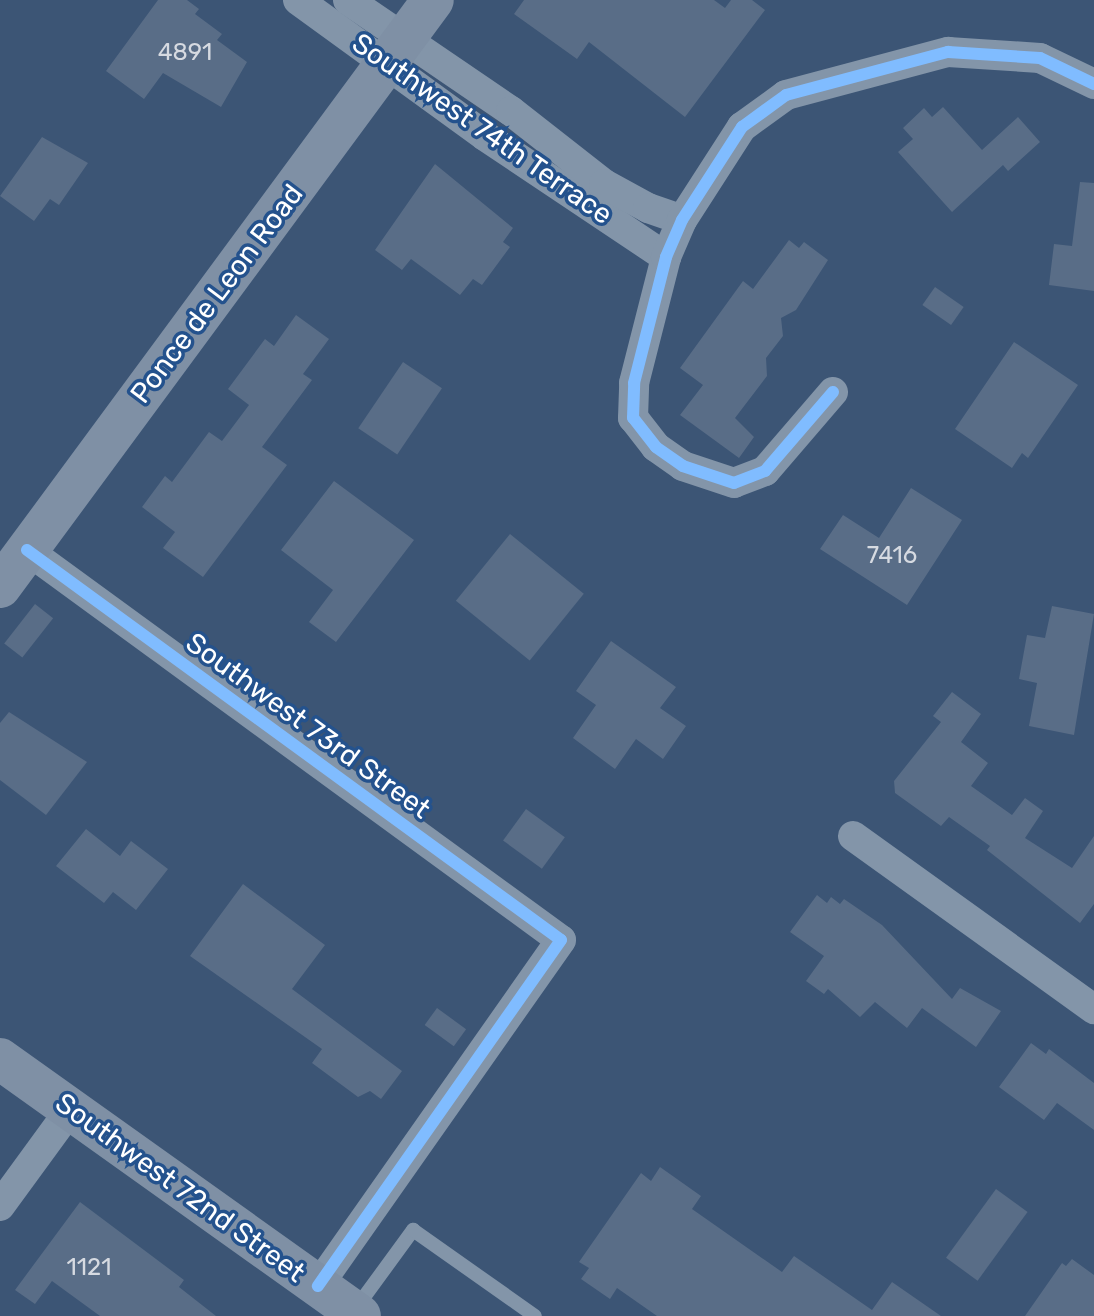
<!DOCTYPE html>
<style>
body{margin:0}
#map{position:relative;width:1094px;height:1316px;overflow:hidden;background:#3c5575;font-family:Rubik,sans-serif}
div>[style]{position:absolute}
.building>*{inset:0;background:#596d87;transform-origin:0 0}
.lane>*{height:14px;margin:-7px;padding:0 7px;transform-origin:7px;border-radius:7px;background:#8395a9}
.street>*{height:30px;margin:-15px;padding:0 15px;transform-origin:15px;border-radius:15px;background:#8395a9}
.secondary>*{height:42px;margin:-21px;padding:0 21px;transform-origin:21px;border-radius:21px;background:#7f90a5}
.cycleway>*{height:12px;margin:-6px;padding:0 6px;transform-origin:6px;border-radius:6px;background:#80bcff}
span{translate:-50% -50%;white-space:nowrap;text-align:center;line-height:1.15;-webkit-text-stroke:7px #24528d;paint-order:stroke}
.number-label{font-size:24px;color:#d6dae1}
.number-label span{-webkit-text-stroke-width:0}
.street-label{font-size:28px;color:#fff}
</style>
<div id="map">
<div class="building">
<div style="clip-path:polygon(158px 0,187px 0,199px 9px,195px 14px,222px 34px,217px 40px,247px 62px,221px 107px,163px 73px,144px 99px,106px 71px)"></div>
<div style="clip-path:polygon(524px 0,714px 0,725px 8px,731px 0,752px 0,765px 10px,685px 117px,589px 42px,577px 59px,514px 14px)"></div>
<div style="clip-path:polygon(943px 107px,982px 150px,1018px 117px,1040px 142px,1008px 171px,1003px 165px,952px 212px,898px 152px,913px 139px,903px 128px,924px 108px,932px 117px)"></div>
<div style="clip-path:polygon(42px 137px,88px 163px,59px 205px,50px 199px,34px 221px,0 196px)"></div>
<div style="clip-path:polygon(435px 164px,513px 228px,503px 242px,510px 247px,482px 285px,473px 279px,460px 295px,411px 259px,402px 270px,375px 250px)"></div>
<div style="clip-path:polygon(1080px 182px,1094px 183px,1094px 291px,1049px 285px,1054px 244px,1072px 246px)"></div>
<div style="clip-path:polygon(789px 240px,799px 248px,804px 242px,828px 260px,796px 310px,781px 318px,783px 336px,766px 358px,767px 376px,735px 418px,754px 437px,739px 458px,680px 415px,703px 385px,680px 368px,743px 281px,753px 289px)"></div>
<div style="left:935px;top:287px;width:35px;height:22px;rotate:35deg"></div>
<div style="clip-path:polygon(296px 315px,329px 339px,303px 374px,312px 380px,262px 447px,287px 465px,203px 577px,163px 548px,175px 532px,142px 507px,165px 476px,172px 482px,209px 432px,222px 441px,249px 405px,228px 389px,265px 339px,274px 346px)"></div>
<div style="clip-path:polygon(1014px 342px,1078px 385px,1028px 458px,1022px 453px,1012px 468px,955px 429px)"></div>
<div style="left:403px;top:362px;width:47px;height:80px;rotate:34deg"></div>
<div style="clip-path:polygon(334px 481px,414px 540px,336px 642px,309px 622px,333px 590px,281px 550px)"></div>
<div style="clip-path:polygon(911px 488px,962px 520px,907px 605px,820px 549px,843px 515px,879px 538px)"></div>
<div style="left:510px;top:534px;width:95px;height:86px;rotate:39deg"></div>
<div style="left:35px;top:604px;width:23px;height:50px;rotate:38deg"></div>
<div style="clip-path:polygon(1052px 606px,1094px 614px,1074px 735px,1029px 726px,1037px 683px,1019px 679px,1027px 635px,1045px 638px)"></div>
<div style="clip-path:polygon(611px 641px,676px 687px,660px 708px,686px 726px,663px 759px,636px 739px,615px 769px,573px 738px,596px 705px,576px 691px)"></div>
<div style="clip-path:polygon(952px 692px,981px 714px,961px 742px,988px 763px,971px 786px,1012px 815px,1025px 798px,1043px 811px,1025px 838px,1072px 868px,1094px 836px,1094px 904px,1080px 923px,987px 850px,990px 846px,949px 817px,941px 826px,895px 793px,894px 781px,941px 722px,933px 716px)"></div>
<div style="clip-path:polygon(9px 712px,87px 762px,46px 815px,0 780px,0 723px)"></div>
<div style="left:526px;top:809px;width:48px;height:39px;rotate:36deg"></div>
<div style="clip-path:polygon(86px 829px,120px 856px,131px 841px,168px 869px,136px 910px,113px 892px,104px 903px,56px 866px)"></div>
<div style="clip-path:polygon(243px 884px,325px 945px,292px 989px,402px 1071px,381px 1099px,370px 1091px,358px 1097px,312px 1063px,322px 1049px,190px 956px)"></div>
<div style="clip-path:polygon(817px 895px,827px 903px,831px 897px,840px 904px,844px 899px,882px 925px,952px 999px,960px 988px,1001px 1011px,976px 1047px,922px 1008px,907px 1028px,875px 1002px,860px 1017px,828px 989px,824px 994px,806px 981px,824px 956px,790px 932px)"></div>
<div style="left:437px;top:1008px;width:36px;height:21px;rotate:36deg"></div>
<div style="clip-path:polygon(1031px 1043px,1046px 1054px,1049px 1049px,1094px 1083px,1094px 1130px,1057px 1103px,1044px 1120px,999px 1087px)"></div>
<div style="clip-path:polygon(660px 1167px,701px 1196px,692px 1209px,782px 1272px,794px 1256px,872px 1310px,892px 1282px,941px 1316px,657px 1316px,617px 1288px,610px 1299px,581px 1279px,589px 1268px,579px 1262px,641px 1173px,651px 1181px)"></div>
<div style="left:996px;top:1189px;width:39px;height:85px;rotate:36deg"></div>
<div style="clip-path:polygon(80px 1202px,184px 1280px,179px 1287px,216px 1316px,100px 1316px,52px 1281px,35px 1304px,15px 1290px)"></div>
<div style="clip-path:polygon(1072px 1259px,1094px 1275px,1094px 1316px,1025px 1316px,1062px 1263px,1066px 1266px)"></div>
</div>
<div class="lane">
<div style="left:356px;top:1308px;width:97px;rotate:-53.8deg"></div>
<div style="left:413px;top:1230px;width:149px;rotate:35.2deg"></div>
</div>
<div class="street">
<div style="left:298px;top:0;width:231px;rotate:36deg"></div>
<div style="left:485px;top:136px;width:218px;rotate:33.8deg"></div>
<div style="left:348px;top:0;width:197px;rotate:34.3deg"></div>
<div style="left:511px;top:111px;width:118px;rotate:38.1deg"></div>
<div style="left:604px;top:184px;width:50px;rotate:28.6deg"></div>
<div style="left:648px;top:208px;width:36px;rotate:19deg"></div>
<div style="left:833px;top:392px;width:104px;rotate:130.7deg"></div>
<div style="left:765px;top:471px;width:33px;rotate:159deg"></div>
<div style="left:734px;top:483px;width:54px;rotate:-161.6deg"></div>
<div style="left:683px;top:466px;width:33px;rotate:-145deg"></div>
<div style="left:656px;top:447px;width:37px;rotate:-128deg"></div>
<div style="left:633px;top:418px;width:35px;rotate:-88deg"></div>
<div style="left:634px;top:383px;width:130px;rotate:-75.7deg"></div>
<div style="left:666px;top:257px;width:40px;rotate:-66.6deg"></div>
<div style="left:682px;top:220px;width:111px;rotate:-57.2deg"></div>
<div style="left:742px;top:127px;width:54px;rotate:-36deg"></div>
<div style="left:786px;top:95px;width:168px;rotate:-14.9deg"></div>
<div style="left:948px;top:52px;width:92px;rotate:3.7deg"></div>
<div style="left:1040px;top:58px;width:60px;rotate:25.7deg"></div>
<div style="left:27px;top:550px;width:661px;rotate:36.14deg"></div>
<div style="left:561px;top:940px;width:423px;rotate:125.1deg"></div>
<div style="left:853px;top:836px;width:297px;rotate:35.7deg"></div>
<div style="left:0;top:1206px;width:119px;rotate:-53.9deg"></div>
</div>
<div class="secondary">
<div style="left:0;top:587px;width:729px;rotate:-53.59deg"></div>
<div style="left:0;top:1059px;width:442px;rotate:35.5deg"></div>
</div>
<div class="cycleway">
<div style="left:833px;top:392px;width:104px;rotate:130.7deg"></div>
<div style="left:765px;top:471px;width:33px;rotate:159deg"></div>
<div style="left:734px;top:483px;width:54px;rotate:-161.6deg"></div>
<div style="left:683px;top:466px;width:33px;rotate:-145deg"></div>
<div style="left:656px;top:447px;width:37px;rotate:-128deg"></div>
<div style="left:633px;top:418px;width:35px;rotate:-88deg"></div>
<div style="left:634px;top:383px;width:130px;rotate:-75.7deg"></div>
<div style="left:666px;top:257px;width:40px;rotate:-66.6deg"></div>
<div style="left:682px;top:220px;width:111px;rotate:-57.2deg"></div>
<div style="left:742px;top:127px;width:54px;rotate:-36deg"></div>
<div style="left:786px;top:95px;width:168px;rotate:-14.9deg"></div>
<div style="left:948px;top:52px;width:92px;rotate:3.7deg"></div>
<div style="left:1040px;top:58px;width:60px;rotate:25.7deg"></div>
<div style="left:27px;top:550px;width:661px;rotate:36.14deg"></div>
<div style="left:561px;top:940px;width:423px;rotate:125.1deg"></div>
</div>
<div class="number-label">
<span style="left:185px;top:53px">4891</span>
<span style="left:892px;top:556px">7416</span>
<span style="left:89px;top:1268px">1121</span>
</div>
<div class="street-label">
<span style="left:482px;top:129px;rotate:35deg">Southwest 74th Terrace</span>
<span style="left:217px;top:294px;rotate:-53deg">Ponce de Leon Road</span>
<span style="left:308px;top:726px;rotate:36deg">Southwest 73rd Street</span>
<span style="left:180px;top:1188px;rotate:36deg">Southwest 72nd Street</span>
</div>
</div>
